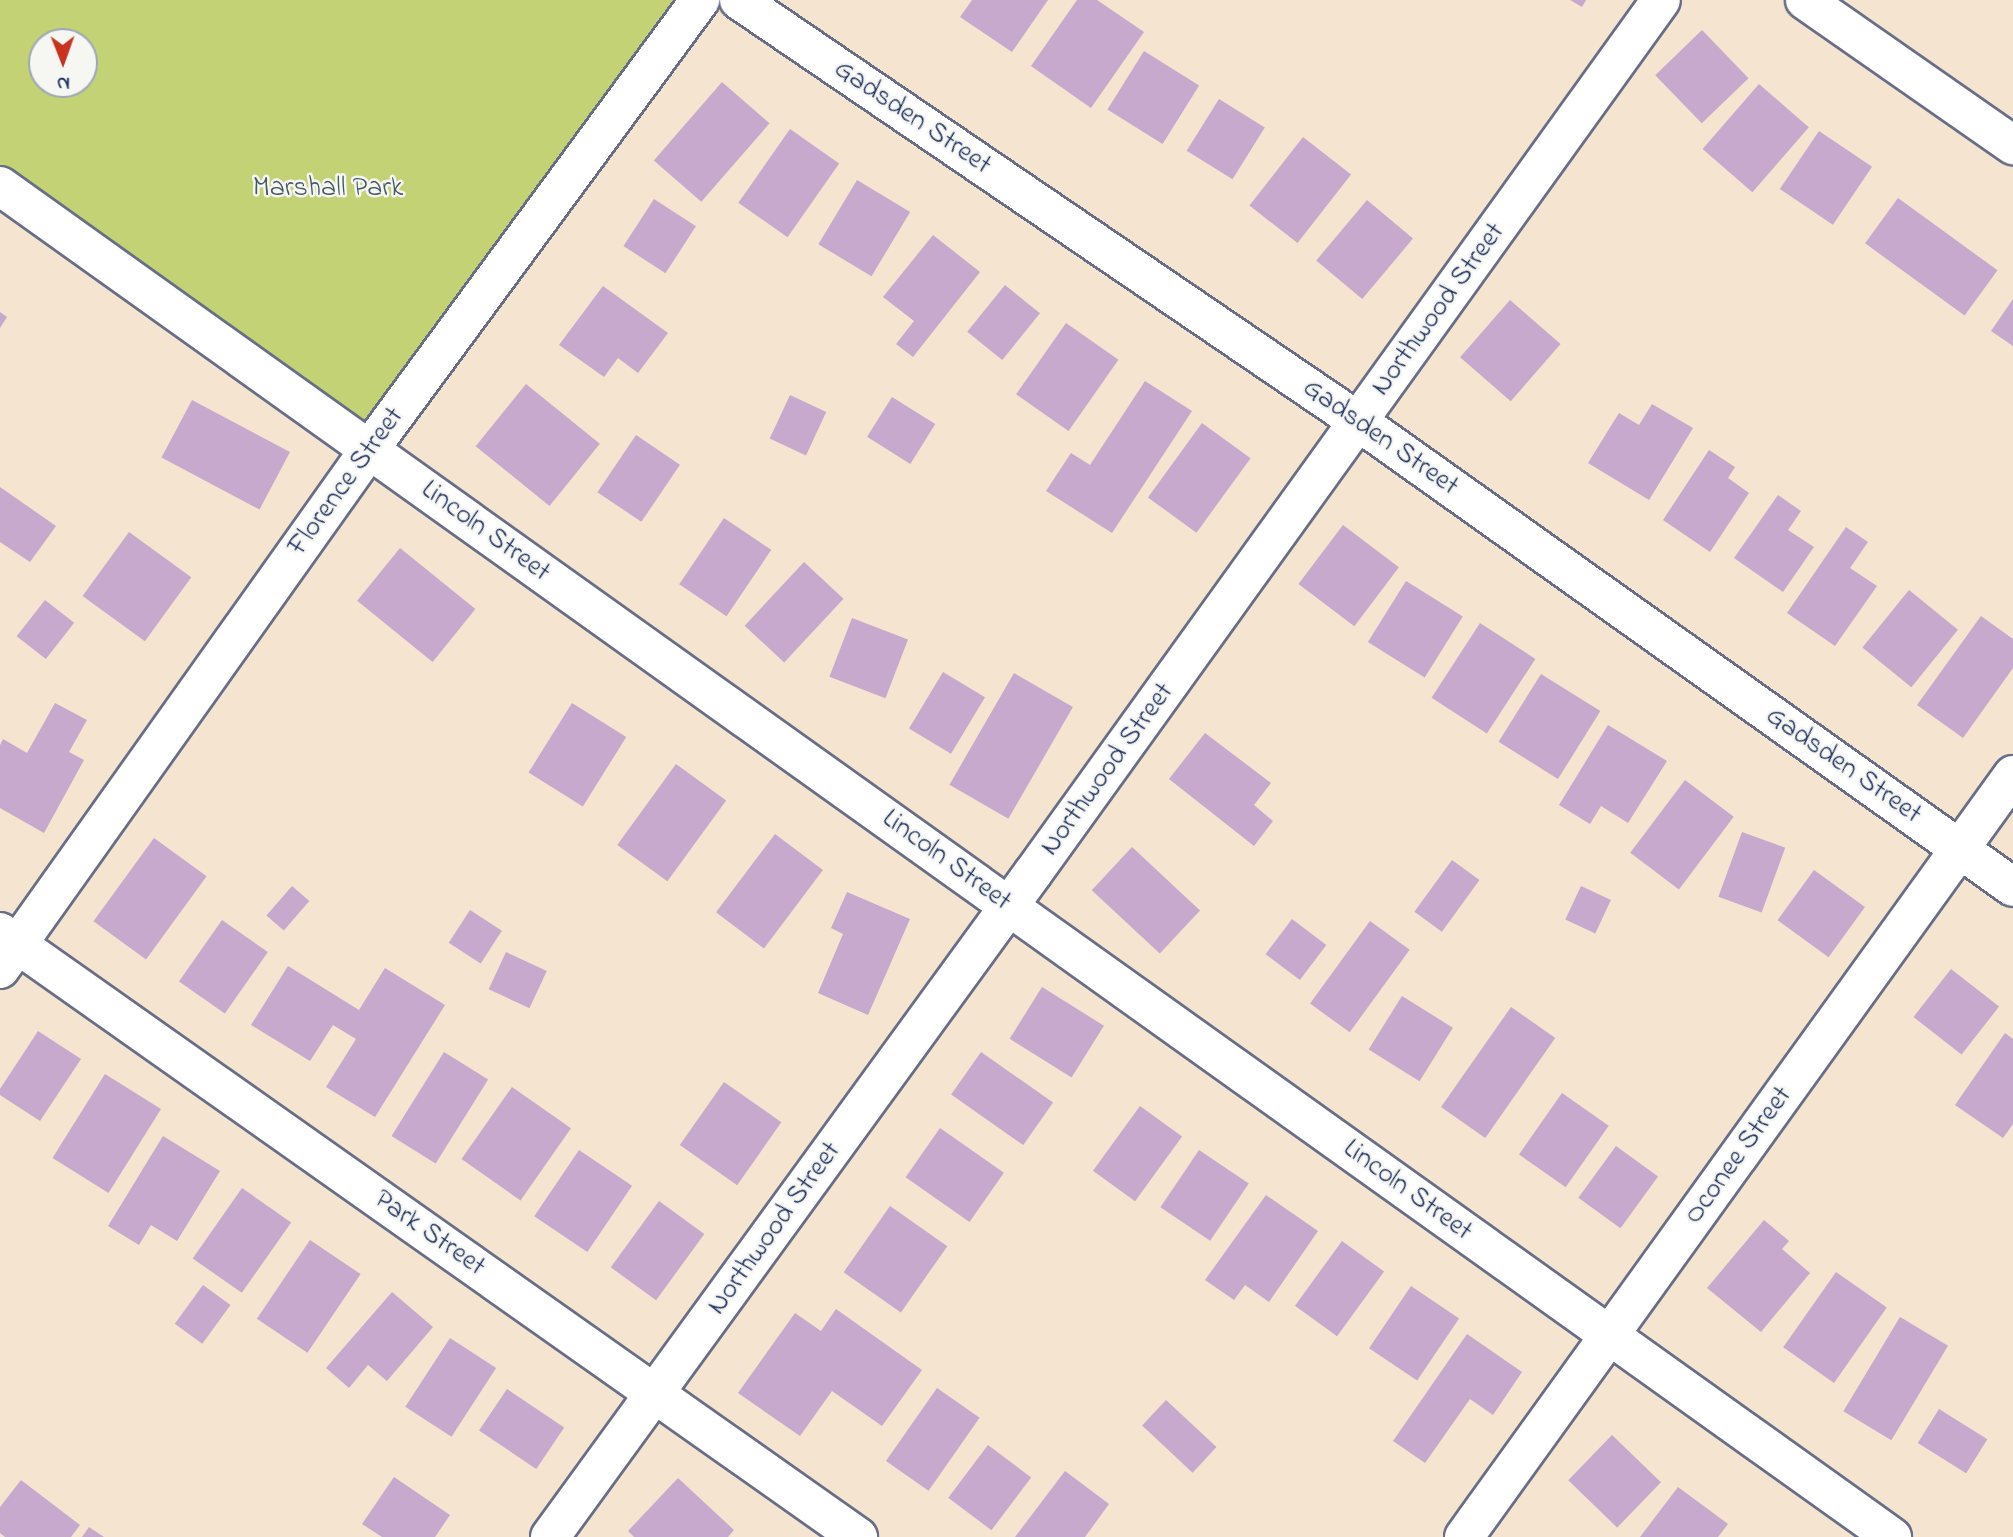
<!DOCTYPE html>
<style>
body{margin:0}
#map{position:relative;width:2013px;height:1537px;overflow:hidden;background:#f4e4d0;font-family:"Indie Flower",sans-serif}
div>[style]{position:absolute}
.green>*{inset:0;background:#c2d274}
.building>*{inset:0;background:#c7a9cd;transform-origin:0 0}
.roads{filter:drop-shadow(2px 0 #676e86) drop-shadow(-2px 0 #676e86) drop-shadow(0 2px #676e86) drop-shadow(0 -2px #676e86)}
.minor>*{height:38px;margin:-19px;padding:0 19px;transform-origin:19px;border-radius:19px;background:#fff}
span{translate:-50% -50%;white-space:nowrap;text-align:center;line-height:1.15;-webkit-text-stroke:5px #f6f6f2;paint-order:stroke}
.street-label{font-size:28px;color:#1b2f5e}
.park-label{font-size:28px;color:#455864}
.north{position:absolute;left:28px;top:28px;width:70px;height:70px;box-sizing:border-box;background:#f6f6f2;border:2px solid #9ea6b7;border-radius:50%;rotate:179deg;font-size:19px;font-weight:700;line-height:28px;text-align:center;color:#1b2f5e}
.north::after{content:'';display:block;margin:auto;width:24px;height:32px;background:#c8321e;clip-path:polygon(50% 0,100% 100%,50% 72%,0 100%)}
</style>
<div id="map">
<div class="green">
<div style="clip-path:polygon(evenodd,0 0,700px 0,369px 450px,0 186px,0 0,42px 42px,84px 42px,84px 84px,42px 84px,42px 42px)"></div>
</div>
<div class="building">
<div style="clip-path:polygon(972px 0,1048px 0,1012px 52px,960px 17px)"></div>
<div style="clip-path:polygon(1077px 0,1097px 0,1144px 32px,1091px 108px,1031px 66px)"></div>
<div style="clip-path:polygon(1570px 0,1586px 0,1582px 7px)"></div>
<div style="left:1702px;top:30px;width:67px;height:65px;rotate:46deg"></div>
<div style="left:1144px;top:51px;width:65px;height:69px;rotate:32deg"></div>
<div style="left:722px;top:82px;width:63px;height:104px;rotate:41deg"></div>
<div style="left:1759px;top:84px;width:66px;height:86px;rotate:41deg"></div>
<div style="left:1219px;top:99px;width:54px;height:61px;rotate:32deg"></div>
<div style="left:790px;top:129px;width:60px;height:90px;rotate:35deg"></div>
<div style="left:1819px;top:131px;width:64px;height:70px;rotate:34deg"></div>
<div style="left:1303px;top:137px;width:61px;height:87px;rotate:38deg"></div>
<div style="left:857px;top:180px;width:62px;height:75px;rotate:31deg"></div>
<div style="left:1898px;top:198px;width:123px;height:56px;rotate:36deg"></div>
<div style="left:654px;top:199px;width:50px;height:56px;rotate:33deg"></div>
<div style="left:1367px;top:200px;width:60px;height:79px;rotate:40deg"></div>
<div style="clip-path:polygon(933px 235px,980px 272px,913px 357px,896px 344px,914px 321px,883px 297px)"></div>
<div style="left:1005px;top:285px;width:45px;height:60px;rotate:39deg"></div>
<div style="clip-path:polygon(603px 286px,668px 333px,638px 373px,618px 358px,604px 377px,559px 345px)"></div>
<div style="clip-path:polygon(2013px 299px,2013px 346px,1991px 331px)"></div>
<div style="left:1510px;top:300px;width:67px;height:76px;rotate:41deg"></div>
<div style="clip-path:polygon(0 312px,7px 317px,0 328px)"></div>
<div style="left:1066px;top:323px;width:64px;height:87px;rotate:35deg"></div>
<div style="clip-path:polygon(1145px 381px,1192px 411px,1112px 533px,1046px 491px,1071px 453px,1090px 465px)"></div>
<div style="left:526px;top:384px;width:95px;height:80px;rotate:39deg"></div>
<div style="left:790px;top:395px;width:40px;height:48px;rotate:25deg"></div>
<div style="left:892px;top:397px;width:51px;height:47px;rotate:32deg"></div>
<div style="left:192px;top:400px;width:111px;height:65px;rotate:28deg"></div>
<div style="clip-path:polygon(1652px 404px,1693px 428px,1649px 500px,1588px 463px,1619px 413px,1639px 425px)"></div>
<div style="left:1202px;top:423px;width:60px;height:92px;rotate:36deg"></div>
<div style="left:636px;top:435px;width:53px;height:69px;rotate:34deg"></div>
<div style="clip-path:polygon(1709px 450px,1735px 467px,1728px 478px,1749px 493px,1710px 552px,1663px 520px)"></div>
<div style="clip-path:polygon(0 487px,56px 526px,30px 562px,0 542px)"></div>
<div style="clip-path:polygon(1778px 495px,1801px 511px,1788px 530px,1814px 547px,1783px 592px,1734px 558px)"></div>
<div style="left:724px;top:518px;width:57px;height:80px;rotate:34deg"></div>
<div style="left:1343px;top:525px;width:70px;height:74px;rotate:37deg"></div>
<div style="clip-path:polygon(1846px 527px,1868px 542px,1850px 568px,1877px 586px,1835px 646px,1787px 613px)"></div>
<div style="left:129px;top:532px;width:77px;height:79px;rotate:36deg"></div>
<div style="left:400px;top:548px;width:97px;height:68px;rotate:39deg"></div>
<div style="left:804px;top:562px;width:54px;height:87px;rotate:43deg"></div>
<div style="left:1406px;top:581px;width:67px;height:72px;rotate:32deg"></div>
<div style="left:1909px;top:590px;width:63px;height:74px;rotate:39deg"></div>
<div style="left:45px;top:600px;width:37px;height:46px;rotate:38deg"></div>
<div style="clip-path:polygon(1981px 616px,2013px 639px,2013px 668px,1963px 738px,1917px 705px)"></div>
<div style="left:852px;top:618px;width:60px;height:63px;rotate:21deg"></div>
<div style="left:1480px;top:623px;width:66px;height:89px;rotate:33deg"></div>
<div style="left:943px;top:672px;width:49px;height:66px;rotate:31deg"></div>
<div style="left:1014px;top:673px;width:68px;height:129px;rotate:30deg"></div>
<div style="left:1541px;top:674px;width:70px;height:80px;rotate:32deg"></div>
<div style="clip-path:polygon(55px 703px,87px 720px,69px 752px,84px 760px,44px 833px,0 808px,0 745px,3px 739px,27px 753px)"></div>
<div style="left:572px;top:703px;width:64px;height:82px;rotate:32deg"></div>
<div style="clip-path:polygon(1608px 725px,1667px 761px,1628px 823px,1601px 806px,1590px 824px,1559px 805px)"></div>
<div style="clip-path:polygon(1205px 733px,1271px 783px,1254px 805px,1273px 821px,1254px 846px,1169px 779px)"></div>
<div style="left:676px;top:764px;width:62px;height:100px;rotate:36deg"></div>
<div style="left:1685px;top:780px;width:61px;height:91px;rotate:37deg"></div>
<div style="left:1742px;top:832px;width:46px;height:69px;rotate:20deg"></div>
<div style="left:775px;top:834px;width:60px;height:98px;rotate:37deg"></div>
<div style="left:154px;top:838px;width:65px;height:103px;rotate:36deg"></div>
<div style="left:1132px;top:847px;width:93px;height:59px;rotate:43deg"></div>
<div style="left:1452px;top:860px;width:34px;height:64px;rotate:36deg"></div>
<div style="left:1814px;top:870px;width:63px;height:62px;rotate:36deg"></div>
<div style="left:292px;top:886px;width:23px;height:39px;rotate:41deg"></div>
<div style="left:1581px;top:886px;width:33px;height:37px;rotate:25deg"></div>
<div style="clip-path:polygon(847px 892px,910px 919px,868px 1015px,818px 993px,843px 934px,831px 928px)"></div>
<div style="left:470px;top:910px;width:38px;height:39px;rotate:33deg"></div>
<div style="left:1292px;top:919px;width:43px;height:44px;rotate:37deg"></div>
<div style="left:222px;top:920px;width:56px;height:75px;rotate:35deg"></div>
<div style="left:1370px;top:921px;width:49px;height:102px;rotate:36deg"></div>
<div style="left:506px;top:952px;width:45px;height:41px;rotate:25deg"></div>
<div style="clip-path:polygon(288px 966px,359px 1010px,385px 968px,445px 1005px,375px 1117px,326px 1087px,356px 1039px,333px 1025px,310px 1061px,251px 1025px)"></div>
<div style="left:1951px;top:969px;width:61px;height:61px;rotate:38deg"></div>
<div style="left:1042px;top:987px;width:73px;height:61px;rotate:32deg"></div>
<div style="left:1402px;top:996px;width:60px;height:63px;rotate:32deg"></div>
<div style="left:1511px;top:1007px;width:54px;height:122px;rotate:35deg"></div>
<div style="clip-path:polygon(38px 1031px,81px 1059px,40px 1121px,0 1095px,0 1089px)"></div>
<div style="clip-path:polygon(2005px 1033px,2013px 1039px,2013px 1124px,2003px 1138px,1955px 1105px)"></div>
<div style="left:444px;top:1052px;width:52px;height:99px;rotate:32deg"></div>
<div style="left:981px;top:1052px;width:88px;height:52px;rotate:35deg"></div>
<div style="left:105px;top:1074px;width:66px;height:99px;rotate:32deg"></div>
<div style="left:724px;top:1082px;width:70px;height:77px;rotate:35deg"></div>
<div style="left:512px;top:1087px;width:72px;height:88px;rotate:35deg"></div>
<div style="left:1562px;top:1093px;width:57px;height:75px;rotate:35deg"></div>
<div style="left:1140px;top:1106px;width:52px;height:80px;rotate:36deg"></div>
<div style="left:940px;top:1128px;width:78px;height:60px;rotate:35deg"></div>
<div style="clip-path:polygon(163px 1136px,220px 1171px,177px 1241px,151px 1225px,139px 1245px,108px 1226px)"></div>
<div style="left:1616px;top:1146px;width:52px;height:64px;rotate:36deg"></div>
<div style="left:579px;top:1150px;width:64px;height:80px;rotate:34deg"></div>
<div style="left:1199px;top:1150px;width:60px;height:69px;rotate:34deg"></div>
<div style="left:242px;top:1188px;width:60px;height:86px;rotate:35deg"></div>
<div style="clip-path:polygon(1266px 1195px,1318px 1231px,1269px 1302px,1245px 1285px,1234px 1300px,1205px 1280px)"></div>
<div style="left:659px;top:1201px;width:56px;height:82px;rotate:36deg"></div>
<div style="left:890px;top:1206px;width:70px;height:81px;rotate:35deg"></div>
<div style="clip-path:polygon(1764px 1220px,1789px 1241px,1782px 1249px,1810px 1273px,1761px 1332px,1707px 1288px)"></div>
<div style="left:310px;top:1240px;width:61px;height:95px;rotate:34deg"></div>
<div style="left:1342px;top:1241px;width:52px;height:80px;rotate:36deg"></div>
<div style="left:1836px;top:1272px;width:62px;height:92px;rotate:35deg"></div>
<div style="left:203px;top:1285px;width:34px;height:48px;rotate:36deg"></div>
<div style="left:1411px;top:1286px;width:58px;height:75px;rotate:34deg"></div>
<div style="clip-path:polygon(392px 1292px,433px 1327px,387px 1381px,368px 1365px,349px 1388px,326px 1368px)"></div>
<div style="clip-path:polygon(836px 1309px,922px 1370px,882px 1426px,832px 1391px,800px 1436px,738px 1393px,795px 1313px,821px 1331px)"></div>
<div style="left:1900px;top:1317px;width:56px;height:110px;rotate:31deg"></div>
<div style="clip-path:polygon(1467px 1334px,1522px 1372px,1493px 1415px,1470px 1399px,1425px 1463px,1393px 1441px)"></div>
<div style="left:450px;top:1338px;width:55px;height:82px;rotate:33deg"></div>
<div style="left:937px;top:1388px;width:52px;height:89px;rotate:35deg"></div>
<div style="left:507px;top:1389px;width:69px;height:50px;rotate:34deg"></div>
<div style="left:1166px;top:1400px;width:69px;height:35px;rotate:43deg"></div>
<div style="left:1939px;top:1409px;width:57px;height:40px;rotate:32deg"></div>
<div style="left:1612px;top:1435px;width:68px;height:63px;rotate:44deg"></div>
<div style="left:988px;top:1445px;width:54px;height:66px;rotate:37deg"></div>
<div style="clip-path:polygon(1065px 1471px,1109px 1504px,1085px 1537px,1015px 1537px)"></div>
<div style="clip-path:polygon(394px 1477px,450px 1515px,435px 1537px,382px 1537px,362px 1524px)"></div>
<div style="clip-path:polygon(678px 1478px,734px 1530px,728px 1537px,634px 1537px,628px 1531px)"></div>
<div style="clip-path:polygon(21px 1480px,80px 1525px,71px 1537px,5px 1537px,0 1533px,0 1507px)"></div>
<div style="clip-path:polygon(1678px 1487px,1728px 1524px,1718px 1537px,1640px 1537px)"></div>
<div style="clip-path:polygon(89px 1527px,104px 1537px,82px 1537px)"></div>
</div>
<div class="roads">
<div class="minor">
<div style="left:739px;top:0;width:750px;rotate:34.24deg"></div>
<div style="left:1359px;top:422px;width:802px;rotate:35.41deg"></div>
<div style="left:1805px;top:0;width:254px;rotate:34.9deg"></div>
<div style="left:0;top:186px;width:2325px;rotate:35.53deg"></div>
<div style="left:0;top:932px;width:1050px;rotate:35.19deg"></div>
<div style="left:0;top:969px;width:637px;rotate:-54.59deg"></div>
<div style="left:369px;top:450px;width:559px;rotate:-53.66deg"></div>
<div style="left:550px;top:1537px;width:821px;rotate:-53.97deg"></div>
<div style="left:1033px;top:873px;width:1075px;rotate:-54.27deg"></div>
<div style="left:1464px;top:1537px;width:939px;rotate:-54.23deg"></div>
</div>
</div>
<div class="street-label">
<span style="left:912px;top:118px;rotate:34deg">Gadsden Street</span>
<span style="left:1439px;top:310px;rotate:-54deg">Northwood Street</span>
<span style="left:1380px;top:438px;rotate:35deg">Gadsden Street</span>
<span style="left:347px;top:482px;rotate:-54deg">Florence Street</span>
<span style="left:485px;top:532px;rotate:36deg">Lincoln Street</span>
<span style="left:1843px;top:766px;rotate:35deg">Gadsden Street</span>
<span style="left:1108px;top:770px;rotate:-54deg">Northwood Street</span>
<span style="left:946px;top:861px;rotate:36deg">Lincoln Street</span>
<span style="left:1739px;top:1156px;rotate:-54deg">Oconee Street</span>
<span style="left:1407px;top:1191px;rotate:36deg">Lincoln Street</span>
<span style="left:775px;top:1229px;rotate:-54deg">Northwood Street</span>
<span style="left:429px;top:1234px;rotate:35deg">Park Street</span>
</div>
<div class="park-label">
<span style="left:328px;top:189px">Marshall Park</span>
</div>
<div class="north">N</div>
</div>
